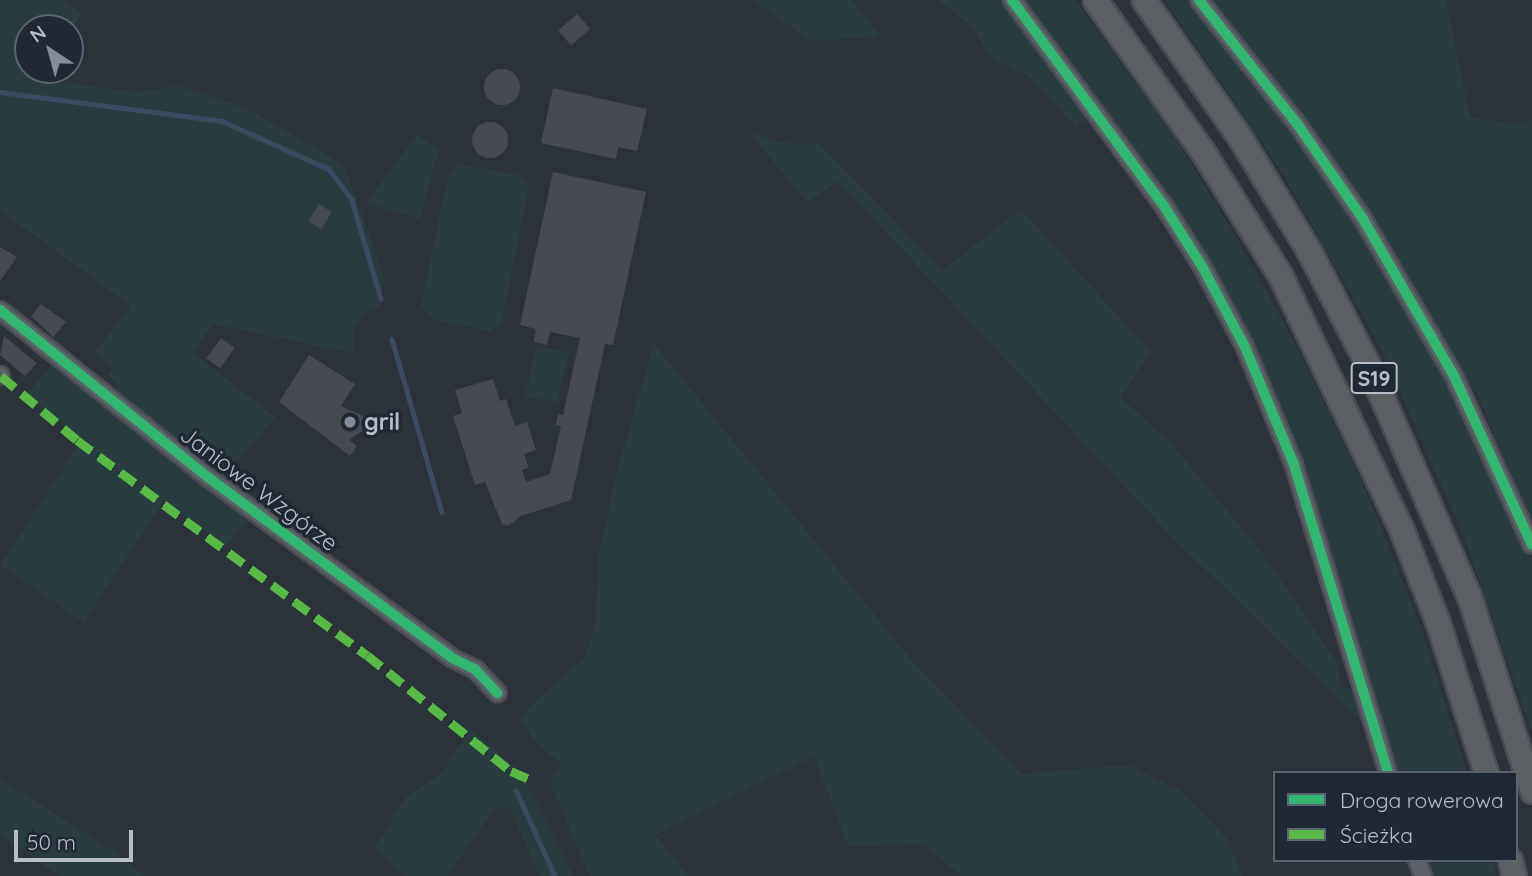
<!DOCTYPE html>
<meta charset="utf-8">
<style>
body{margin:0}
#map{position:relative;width:1532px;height:876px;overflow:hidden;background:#2c323a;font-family:Quicksand,sans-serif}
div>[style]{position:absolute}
.green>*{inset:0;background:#293d41;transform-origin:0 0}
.stream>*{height:4.5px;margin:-2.25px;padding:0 2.25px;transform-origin:2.25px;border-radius:2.25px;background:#3b4b64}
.building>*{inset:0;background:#464b52;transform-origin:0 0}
.round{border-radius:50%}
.roads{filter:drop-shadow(2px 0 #4a4e54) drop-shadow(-2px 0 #4a4e54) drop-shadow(0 2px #4a4e54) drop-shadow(0 -2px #4a4e54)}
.minor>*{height:16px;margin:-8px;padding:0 8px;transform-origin:8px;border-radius:8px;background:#5c6068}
.highway>*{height:23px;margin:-11.5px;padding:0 11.5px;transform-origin:11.5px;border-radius:11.5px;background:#5c5f61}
.quiet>*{height:9px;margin-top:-4.5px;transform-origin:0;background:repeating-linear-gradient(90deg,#58b947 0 18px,transparent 0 27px)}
.cycleway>*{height:10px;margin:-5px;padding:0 5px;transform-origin:5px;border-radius:5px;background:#33b770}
.dots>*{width:19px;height:19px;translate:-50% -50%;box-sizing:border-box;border:4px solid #1f2835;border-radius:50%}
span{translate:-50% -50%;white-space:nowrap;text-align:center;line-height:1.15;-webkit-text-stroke:7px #1f2835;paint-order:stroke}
.shield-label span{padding:2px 5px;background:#1f2835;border:2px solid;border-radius:5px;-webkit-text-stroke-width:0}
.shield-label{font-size:21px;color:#b7beca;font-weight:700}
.poi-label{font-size:23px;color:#b7beca;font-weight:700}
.left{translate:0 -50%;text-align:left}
.street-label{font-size:23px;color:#b7beca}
.legend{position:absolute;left:1273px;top:771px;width:245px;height:91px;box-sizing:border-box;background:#1f2835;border:2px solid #5c6471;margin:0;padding:9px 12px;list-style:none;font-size:21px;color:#b7beca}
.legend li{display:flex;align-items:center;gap:14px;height:35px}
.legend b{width:35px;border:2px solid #5c6471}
.north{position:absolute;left:14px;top:14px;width:70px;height:70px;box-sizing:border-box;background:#1f2835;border:2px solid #5c6471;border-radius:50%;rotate:324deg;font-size:19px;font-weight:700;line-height:28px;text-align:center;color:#b7beca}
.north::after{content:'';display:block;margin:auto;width:24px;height:32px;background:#868d98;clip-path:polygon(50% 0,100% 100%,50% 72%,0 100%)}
.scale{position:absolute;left:14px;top:830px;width:119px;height:32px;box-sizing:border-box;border:4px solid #b7beca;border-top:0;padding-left:9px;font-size:21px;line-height:24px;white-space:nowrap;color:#b7beca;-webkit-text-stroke:5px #1f2835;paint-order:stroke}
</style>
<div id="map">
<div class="green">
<div style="clip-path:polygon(0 0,61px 0,81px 13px,70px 37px,70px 28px,28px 28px,28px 70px,55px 70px,51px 81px,137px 92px,178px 86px,248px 109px,344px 165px,385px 279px,378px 309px,368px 309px,355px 326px,353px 353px,213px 324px,192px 352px,275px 417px,222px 480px,111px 394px,118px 385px,108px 376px,113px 367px,94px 353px,131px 306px,0 210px)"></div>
<div style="clip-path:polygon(752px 0,852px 0,880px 36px,812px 41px)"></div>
<div style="clip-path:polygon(938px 0,1002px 0,1090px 115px,1076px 127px,1030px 77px,989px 56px,973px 27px)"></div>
<div style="clip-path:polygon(1019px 0,1075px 0,1173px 134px,1237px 239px,1300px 353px,1359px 475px,1420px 625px,1467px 773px,1393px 773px,1292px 440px,1245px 335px)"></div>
<div style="clip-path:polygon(1165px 0,1193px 0,1264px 89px,1355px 217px,1416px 317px,1485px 450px,1532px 559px,1532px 731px,1461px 529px,1383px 352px,1283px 174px)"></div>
<div style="clip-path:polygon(1211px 0,1446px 0,1470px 117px,1518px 125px,1532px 120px,1532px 526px,1478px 395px)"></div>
<div style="clip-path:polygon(750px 133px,786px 143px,819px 144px,943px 270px,1021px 209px,1150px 351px,1121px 398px,1171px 443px,1260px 550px,1338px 664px,1340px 686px,1356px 691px,1362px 722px,1171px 536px,838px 181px,807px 202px)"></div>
<div style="clip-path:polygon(417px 135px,439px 149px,420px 219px,366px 203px)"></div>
<div style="clip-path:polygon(459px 164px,518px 175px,529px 186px,502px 321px,491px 332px,433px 319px,421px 306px,448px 176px)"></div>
<div style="clip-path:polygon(654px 344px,914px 663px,1022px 774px,1128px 765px,1180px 790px,1227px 839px,1242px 876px,961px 876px,924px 844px,848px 846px,814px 756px,655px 835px,688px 876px,590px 876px,550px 782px,562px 765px,533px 739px,522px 719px,528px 708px,585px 657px,596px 621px,598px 560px,616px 476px)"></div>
<div style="left:536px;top:346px;width:33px;height:51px;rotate:12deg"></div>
<div style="clip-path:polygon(55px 361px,250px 515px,226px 546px,164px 501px,84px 622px,0 565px,82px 440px,27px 394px)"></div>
<div style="clip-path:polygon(470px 729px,521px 773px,573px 876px,540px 876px,510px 808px,494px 809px,447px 876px,405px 876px,375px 847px,407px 796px,443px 772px)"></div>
<div style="clip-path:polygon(0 779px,115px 852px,144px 876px,60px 876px,0 834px)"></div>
<div style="clip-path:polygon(1421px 860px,1492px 860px,1496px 876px,1428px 876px)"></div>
</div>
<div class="stream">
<div style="left:0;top:92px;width:224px;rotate:7.4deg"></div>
<div style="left:222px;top:121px;width:117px;rotate:24.2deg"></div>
<div style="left:329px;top:169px;width:39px;rotate:53deg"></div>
<div style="left:352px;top:200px;width:103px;rotate:73.7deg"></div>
<div style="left:392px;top:339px;width:180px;rotate:73.9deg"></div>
<div style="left:516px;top:790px;width:94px;rotate:65.6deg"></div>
</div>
<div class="building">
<div style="left:577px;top:14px;width:20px;height:25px;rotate:49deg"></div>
<div class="round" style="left:484px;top:69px;width:36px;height:36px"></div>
<div style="clip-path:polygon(553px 88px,647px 109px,637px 151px,618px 147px,616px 159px,541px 143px)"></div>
<div class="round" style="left:472px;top:122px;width:36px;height:36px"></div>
<div style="clip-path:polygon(553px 172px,646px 192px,613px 345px,605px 344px,571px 500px,521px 516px,508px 526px,502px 524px,485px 482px,475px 485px,453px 416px,462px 413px,455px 390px,493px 379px,500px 401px,506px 399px,515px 426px,527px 422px,536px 450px,524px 454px,529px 468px,522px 470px,526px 482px,550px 474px,561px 426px,556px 425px,558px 414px,563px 415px,580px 338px,550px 332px,547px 345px,539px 343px,534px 342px,536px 329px,520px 325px)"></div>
<div style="left:319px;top:204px;width:15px;height:20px;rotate:32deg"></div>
<div style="clip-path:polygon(0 247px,17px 257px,0 281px)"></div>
<div style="clip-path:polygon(41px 304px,66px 322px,53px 337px,31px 316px)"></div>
<div style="clip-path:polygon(4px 336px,37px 363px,25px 376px,0 355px)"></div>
<div style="left:221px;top:338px;width:17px;height:25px;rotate:36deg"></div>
<div style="clip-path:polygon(309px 355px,355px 384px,341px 406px,363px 416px,362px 431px,349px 440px,357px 446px,350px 456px,279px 402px)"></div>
</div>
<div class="roads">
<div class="minor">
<div style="left:1012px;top:0;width:256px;rotate:53.6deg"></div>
<div style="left:1164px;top:206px;width:73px;rotate:57.8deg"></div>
<div style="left:1203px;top:268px;width:89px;rotate:62deg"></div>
<div style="left:1245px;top:347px;width:128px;rotate:67.4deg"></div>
<div style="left:1294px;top:465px;width:322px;rotate:73deg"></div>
<div style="left:1199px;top:0;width:159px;rotate:51.6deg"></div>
<div style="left:1298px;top:125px;width:114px;rotate:55.3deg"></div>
<div style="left:1363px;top:219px;width:179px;rotate:59.9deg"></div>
<div style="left:1453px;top:374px;width:188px;rotate:65.2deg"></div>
<div style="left:0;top:310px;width:268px;rotate:38.8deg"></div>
<div style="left:209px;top:478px;width:302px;rotate:36.5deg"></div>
<div style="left:452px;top:658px;width:25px;rotate:26deg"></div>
<div style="left:475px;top:669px;width:33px;rotate:47deg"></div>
<div style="left:0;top:375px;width:1px;rotate:45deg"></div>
<div style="left:1417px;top:860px;width:17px;rotate:69deg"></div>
</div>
<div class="highway">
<div style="left:1095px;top:0;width:186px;rotate:54.6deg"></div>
<div style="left:1203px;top:152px;width:147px;rotate:58deg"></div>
<div style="left:1281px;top:277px;width:276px;rotate:64.5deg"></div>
<div style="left:1400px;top:526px;width:104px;rotate:68.6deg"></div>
<div style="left:1438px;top:623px;width:157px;rotate:72.3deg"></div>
<div style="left:1144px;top:0;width:166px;rotate:55.1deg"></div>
<div style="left:1239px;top:136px;width:137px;rotate:58.7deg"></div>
<div style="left:1310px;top:253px;width:124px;rotate:62.6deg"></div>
<div style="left:1367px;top:363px;width:254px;rotate:66.4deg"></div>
<div style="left:1469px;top:596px;width:205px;rotate:72.1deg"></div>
<div style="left:1510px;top:860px;width:16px;rotate:76deg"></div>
</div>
</div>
<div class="quiet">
<div style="left:1px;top:376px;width:99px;rotate:40.1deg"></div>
<div style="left:77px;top:440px;width:361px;rotate:36.6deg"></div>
<div style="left:367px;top:655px;width:185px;rotate:38.9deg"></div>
<div style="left:511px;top:771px;width:22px;rotate:24deg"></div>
</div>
<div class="cycleway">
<div style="left:1012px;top:0;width:256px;rotate:53.6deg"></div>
<div style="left:1164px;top:206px;width:73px;rotate:57.8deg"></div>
<div style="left:1203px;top:268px;width:89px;rotate:62deg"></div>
<div style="left:1245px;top:347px;width:128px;rotate:67.4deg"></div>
<div style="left:1294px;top:465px;width:322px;rotate:73deg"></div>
<div style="left:1199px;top:0;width:159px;rotate:51.6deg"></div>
<div style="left:1298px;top:125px;width:114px;rotate:55.3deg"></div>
<div style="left:1363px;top:219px;width:179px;rotate:59.9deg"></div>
<div style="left:1453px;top:374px;width:188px;rotate:65.2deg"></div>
<div style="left:0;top:310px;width:268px;rotate:38.8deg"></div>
<div style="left:209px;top:478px;width:302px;rotate:36.5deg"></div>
<div style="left:452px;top:658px;width:25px;rotate:26deg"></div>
<div style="left:475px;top:669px;width:33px;rotate:47deg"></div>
</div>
<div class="dots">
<div style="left:350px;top:422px;background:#868d98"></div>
</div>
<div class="shield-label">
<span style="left:1374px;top:378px">S19</span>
</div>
<div class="poi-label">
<span class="left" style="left:364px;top:422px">gril</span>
</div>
<div class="street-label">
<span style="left:259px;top:489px;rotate:37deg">Janiowe Wzgórze</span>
</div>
<ul class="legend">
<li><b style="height:9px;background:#33b770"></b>Droga rowerowa</li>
<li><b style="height:9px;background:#58b947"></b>Ścieżka</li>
</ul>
<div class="north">N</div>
<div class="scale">50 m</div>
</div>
